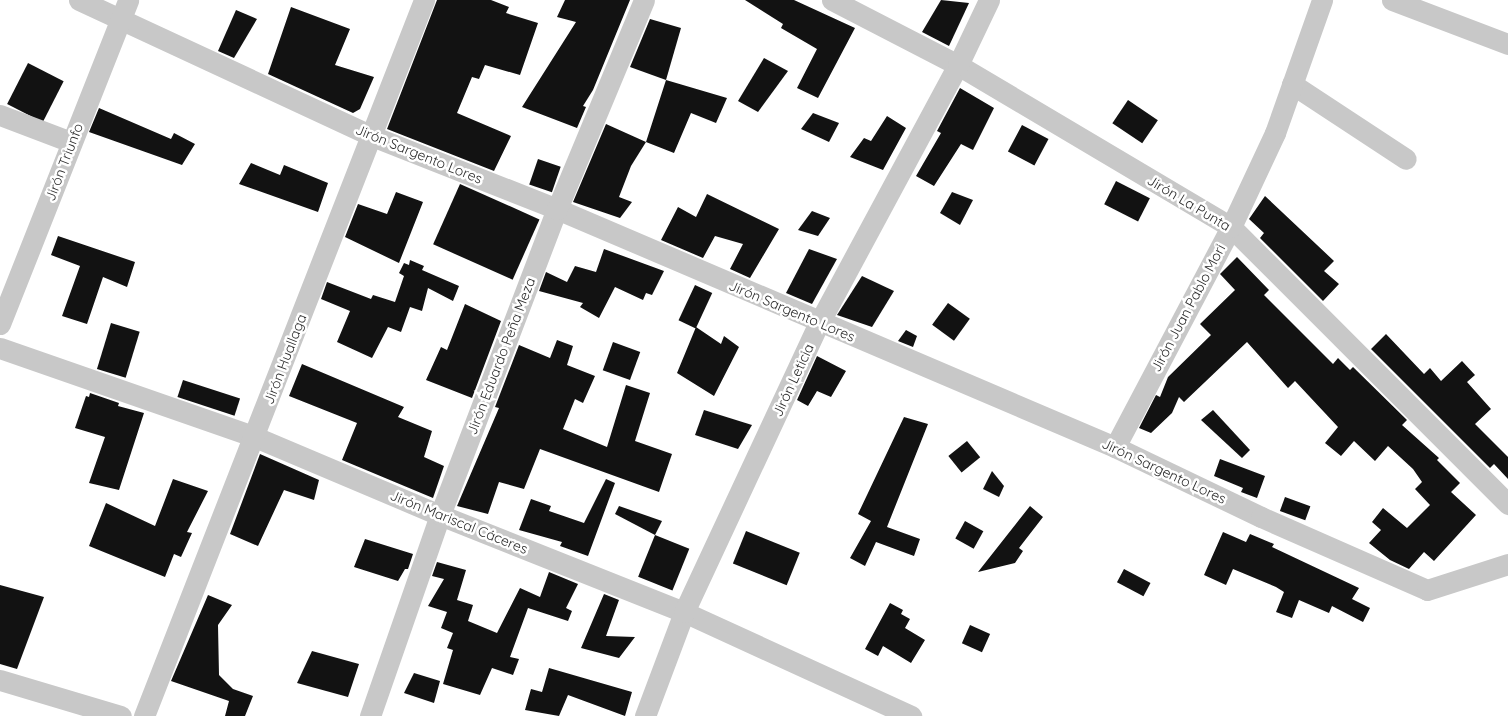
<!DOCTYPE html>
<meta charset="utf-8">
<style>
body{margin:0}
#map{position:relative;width:1508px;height:716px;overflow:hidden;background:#fff;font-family:Quicksand,sans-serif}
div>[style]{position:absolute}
.building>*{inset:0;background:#121212;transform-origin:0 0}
.street>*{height:21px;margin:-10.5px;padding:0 10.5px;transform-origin:10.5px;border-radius:10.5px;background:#c8c8c8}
span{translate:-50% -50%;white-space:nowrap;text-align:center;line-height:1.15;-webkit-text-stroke:5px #fff;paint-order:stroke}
.street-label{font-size:14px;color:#2b2b2b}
</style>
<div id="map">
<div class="building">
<div style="clip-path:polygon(437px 0,491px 0,509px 7px,506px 13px,538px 23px,520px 75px,485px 65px,479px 79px,472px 77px,457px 113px,511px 136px,494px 171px,387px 129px)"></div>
<div style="clip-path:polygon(565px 0,630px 0,593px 90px,583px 106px,586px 107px,577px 128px,522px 107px,576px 22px,557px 17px)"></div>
<div style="clip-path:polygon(745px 0,794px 0,855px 28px,818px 98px,797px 88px,817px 49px,781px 28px,783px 24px)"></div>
<div style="clip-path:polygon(941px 0,969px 3px,949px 46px,922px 32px)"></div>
<div style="clip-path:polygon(291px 7px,350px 29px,335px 65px,374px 77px,360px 109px,353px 113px,268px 74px)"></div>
<div style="clip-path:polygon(236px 10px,257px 19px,234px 58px,218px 51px)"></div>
<div style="clip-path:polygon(650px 19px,681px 28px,666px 80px,630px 67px)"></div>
<div style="clip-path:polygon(764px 58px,788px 71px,758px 112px,738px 101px)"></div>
<div style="left:28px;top:63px;width:40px;height:46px;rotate:27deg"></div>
<div style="clip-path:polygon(666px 80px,727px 98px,716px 123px,691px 113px,674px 153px,646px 142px)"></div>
<div style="clip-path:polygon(960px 88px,994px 108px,973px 150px,961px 144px,934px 186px,916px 176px,941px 133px,937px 131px)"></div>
<div style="left:1128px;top:100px;width:36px;height:28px;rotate:34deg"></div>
<div style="clip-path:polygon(99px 108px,171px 139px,174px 133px,195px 144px,182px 165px,89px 132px)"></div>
<div style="clip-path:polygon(813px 113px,839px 123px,829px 142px,801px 129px)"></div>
<div style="clip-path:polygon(887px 116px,906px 128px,883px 170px,850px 157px,864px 138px,871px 141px)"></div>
<div style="clip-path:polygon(606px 124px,646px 142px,631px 166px,619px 197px,632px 202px,620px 218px,573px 202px)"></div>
<div style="left:1022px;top:125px;width:30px;height:30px;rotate:28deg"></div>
<div style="left:538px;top:159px;width:24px;height:27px;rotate:19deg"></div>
<div style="clip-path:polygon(251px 163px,280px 175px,284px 165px,328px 183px,318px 212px,239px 184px)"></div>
<div style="left:1116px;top:181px;width:38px;height:26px;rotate:27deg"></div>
<div style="left:460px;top:184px;width:87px;height:66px;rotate:24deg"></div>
<div style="clip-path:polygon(396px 192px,423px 202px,399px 263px,345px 237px,358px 204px,387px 214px)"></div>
<div style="clip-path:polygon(952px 192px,973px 200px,960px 225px,940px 213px)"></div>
<div style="clip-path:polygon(707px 194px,779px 229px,750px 278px,730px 269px,743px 244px,715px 236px,703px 258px,661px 240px,678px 207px,696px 217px)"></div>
<div style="clip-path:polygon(1265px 196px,1334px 261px,1324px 271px,1339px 284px,1323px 301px,1260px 238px,1264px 233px,1249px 219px)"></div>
<div style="clip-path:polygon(812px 211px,830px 218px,818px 236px,798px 230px)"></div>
<div style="clip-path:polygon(58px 236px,135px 262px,127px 287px,103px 277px,87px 324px,62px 316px,80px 266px,51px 255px)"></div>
<div style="clip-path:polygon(604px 249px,664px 271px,652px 295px,646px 293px,643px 300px,615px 287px,599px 318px,580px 307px,583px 303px,539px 291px,546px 272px,567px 282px,575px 266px,596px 272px)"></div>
<div style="clip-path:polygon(809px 249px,837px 259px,812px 304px,786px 293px)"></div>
<div style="clip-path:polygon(1237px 257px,1269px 290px,1264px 295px,1333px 364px,1338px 358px,1350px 370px,1353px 367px,1407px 420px,1402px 425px,1439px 458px,1437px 460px,1460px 483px,1451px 492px,1476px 515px,1434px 561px,1424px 552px,1409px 569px,1390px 560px,1369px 543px,1381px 530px,1372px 522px,1383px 508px,1407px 528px,1430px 505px,1415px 489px,1422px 482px,1413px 469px,1388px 446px,1375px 461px,1354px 441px,1341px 456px,1325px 443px,1338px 427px,1295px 381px,1288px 388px,1247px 342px,1184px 402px,1179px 397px,1172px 413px,1151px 433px,1139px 428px,1156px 395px,1160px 397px,1168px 377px,1211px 335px,1200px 324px,1235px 290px,1220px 274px)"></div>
<div style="clip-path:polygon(410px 260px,424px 266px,422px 270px,459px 286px,453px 301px,428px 288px,422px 311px,410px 307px,401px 332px,388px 327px,372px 358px,337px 342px,350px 311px,321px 299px,327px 282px,371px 299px,373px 295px,395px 302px,404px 276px,399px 273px,404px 263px,409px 265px)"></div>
<div style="clip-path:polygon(862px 276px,894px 291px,872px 327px,837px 315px)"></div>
<div style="left:695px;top:285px;width:19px;height:39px;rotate:25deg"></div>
<div style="left:948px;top:303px;width:27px;height:27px;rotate:36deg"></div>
<div style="clip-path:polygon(465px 304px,501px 321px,472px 398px,426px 380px,441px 347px,447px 350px)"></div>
<div style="left:111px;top:323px;width:30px;height:48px;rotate:17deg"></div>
<div style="clip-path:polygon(696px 327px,721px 344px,724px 336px,739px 347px,714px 396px,677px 373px)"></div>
<div style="clip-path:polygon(906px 330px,917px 336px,913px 347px,898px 341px)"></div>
<div style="clip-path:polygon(1386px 334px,1424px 374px,1430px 368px,1441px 381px,1462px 361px,1475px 375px,1467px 382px,1491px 409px,1475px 424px,1508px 457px,1508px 479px,1494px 464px,1490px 468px,1371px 349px)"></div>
<div style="clip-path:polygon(557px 340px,573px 346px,567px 365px,595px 376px,583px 403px,575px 399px,563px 429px,607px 447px,626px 385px,650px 393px,635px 441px,672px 454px,659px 492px,540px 449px,524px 489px,499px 482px,488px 514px,457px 506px,499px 408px,495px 407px,519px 345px,550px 358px)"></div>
<div style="left:613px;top:342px;width:29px;height:30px;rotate:20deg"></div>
<div style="clip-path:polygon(817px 356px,846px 371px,831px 397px,817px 391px,808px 406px,797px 400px)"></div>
<div style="clip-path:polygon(302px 364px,404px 407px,398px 417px,432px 431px,424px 457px,444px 466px,433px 498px,342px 460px,357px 423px,289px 396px)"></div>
<div style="left:183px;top:380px;width:60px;height:18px;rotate:18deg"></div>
<div style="clip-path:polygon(90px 393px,119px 403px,118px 406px,144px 413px,119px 490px,89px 483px,105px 437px,75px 428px,86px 396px,89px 397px)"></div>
<div style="clip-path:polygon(704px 410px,752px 425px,738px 449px,695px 435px)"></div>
<div style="clip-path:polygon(1213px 410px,1250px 450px,1242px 458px,1201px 420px)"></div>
<div style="clip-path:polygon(904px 417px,928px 424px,887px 527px,920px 539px,914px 556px,876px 542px,865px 566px,850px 558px,871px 521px,858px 514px)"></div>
<div style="left:967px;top:441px;width:21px;height:24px;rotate:51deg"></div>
<div style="clip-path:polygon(260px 454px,319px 480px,314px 500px,284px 490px,258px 546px,230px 534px)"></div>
<div style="clip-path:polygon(1220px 459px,1265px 476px,1257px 498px,1241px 492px,1243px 488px,1214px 476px)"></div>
<div style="clip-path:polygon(992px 471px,1004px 486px,999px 497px,983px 489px)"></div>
<div style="clip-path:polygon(173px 479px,208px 491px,187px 532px,192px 533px,181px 557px,174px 554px,165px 577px,89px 546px,106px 503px,155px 526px)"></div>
<div style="clip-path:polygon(606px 479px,615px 483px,588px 556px,560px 546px,562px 542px,519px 530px,531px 499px,551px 506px,549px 511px,584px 523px)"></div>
<div style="left:1285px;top:497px;width:27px;height:15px;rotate:20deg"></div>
<div style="clip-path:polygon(619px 506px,662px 521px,655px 535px,615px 514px)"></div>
<div style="clip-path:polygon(1030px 506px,1043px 517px,1019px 548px,1023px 551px,1015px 563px,978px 572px)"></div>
<div style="left:965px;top:521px;width:21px;height:20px;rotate:29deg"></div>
<div style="left:746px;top:531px;width:58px;height:35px;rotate:22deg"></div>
<div style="clip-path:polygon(1223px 532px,1246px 542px,1250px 534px,1274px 544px,1272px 547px,1359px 588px,1352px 599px,1370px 608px,1363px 622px,1332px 606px,1329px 613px,1299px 600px,1292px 618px,1276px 612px,1284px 592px,1276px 587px,1233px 569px,1226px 585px,1204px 575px)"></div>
<div style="left:655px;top:535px;width:37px;height:45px;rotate:22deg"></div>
<div style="clip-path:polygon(365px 539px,413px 554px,408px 569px,405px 569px,398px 581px,354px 567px)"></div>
<div style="clip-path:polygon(437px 562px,466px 570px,457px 600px,473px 605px,468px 621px,497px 633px,520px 588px,540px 597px,549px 572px,578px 584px,566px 608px,572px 611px,568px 621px,528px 608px,510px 657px,519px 659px,513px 675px,492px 668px,480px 695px,443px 684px,453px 650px,447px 648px,453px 633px,441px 628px,447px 612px,428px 606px,444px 579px,432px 576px)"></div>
<div style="left:1124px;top:569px;width:30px;height:15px;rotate:28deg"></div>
<div style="clip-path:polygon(0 585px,44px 597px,17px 669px,0 664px)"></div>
<div style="clip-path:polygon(604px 594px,619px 600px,606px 636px,635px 637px,619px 658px,581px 648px)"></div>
<div style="clip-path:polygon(208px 595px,232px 605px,218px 625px,219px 675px,233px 689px,253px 696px,245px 716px,225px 716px,229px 701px,171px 681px)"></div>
<div style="clip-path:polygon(890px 603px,903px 610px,901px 614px,910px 619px,905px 628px,925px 640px,911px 663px,883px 646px,878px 656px,865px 649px)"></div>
<div style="left:970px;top:625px;width:22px;height:20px;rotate:24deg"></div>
<div style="clip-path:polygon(312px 651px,359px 664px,348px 697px,297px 683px)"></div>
<div style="clip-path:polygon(549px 668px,632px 692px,625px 716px,568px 695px,559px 716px,525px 710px,531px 689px,542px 692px)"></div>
<div style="clip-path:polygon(414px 673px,440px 681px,434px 703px,404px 693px)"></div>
</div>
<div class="street">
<div style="left:79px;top:0;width:323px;rotate:24.9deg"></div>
<div style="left:372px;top:136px;width:199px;rotate:21.5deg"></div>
<div style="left:557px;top:209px;width:607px;rotate:23.1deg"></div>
<div style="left:1115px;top:447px;width:162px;rotate:25.6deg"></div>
<div style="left:1261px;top:517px;width:181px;rotate:23.7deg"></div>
<div style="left:1427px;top:590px;width:85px;rotate:-17.8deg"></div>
<div style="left:832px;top:0;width:142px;rotate:27.3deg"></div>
<div style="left:958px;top:65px;width:317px;rotate:30.7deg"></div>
<div style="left:1231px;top:227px;width:392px;rotate:45deg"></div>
<div style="left:1392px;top:0;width:124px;rotate:20.8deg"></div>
<div style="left:1292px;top:84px;width:136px;rotate:33.3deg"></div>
<div style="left:0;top:115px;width:76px;rotate:20.8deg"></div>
<div style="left:0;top:324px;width:348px;rotate:-68.4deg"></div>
<div style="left:0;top:348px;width:270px;rotate:19.2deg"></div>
<div style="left:255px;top:437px;width:201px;rotate:22.9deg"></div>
<div style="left:440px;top:515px;width:263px;rotate:21.7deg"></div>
<div style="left:684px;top:612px;width:250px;rotate:24.6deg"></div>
<div style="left:1115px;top:447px;width:249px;rotate:-62.2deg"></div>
<div style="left:1231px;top:227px;width:104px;rotate:-64.9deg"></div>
<div style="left:1275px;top:133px;width:141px;rotate:-70.5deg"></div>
<div style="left:0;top:680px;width:126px;rotate:16.6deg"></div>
<div style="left:144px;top:716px;width:769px;rotate:-68.64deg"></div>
<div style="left:370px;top:716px;width:213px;rotate:-70.8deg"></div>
<div style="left:440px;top:515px;width:328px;rotate:-69.1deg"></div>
<div style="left:557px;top:209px;width:226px;rotate:-67.4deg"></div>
<div style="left:645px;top:716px;width:111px;rotate:-69.4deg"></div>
<div style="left:684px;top:612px;width:319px;rotate:-65deg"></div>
<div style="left:819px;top:323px;width:293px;rotate:-61.7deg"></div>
<div style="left:958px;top:65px;width:72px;rotate:-64.5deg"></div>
</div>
<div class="street-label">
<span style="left:419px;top:154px;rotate:22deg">Jirón Sargento Lores</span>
<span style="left:64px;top:162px;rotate:-69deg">Jirón Triunfo</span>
<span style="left:1189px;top:203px;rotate:31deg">Jirón La Punta</span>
<span style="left:1188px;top:308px;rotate:-62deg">Jirón Juan Pablo Mori</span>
<span style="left:792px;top:311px;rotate:23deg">Jirón Sargento Lores</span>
<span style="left:501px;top:356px;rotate:-69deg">Jirón Eduardo Peña Meza</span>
<span style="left:285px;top:359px;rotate:-69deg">Jirón Huallaga</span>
<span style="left:793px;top:380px;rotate:-65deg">Jirón Leticia</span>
<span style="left:1164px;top:471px;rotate:25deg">Jirón Sargento Lores</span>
<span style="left:459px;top:522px;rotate:22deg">Jirón Mariscal Cáceres</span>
</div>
</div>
